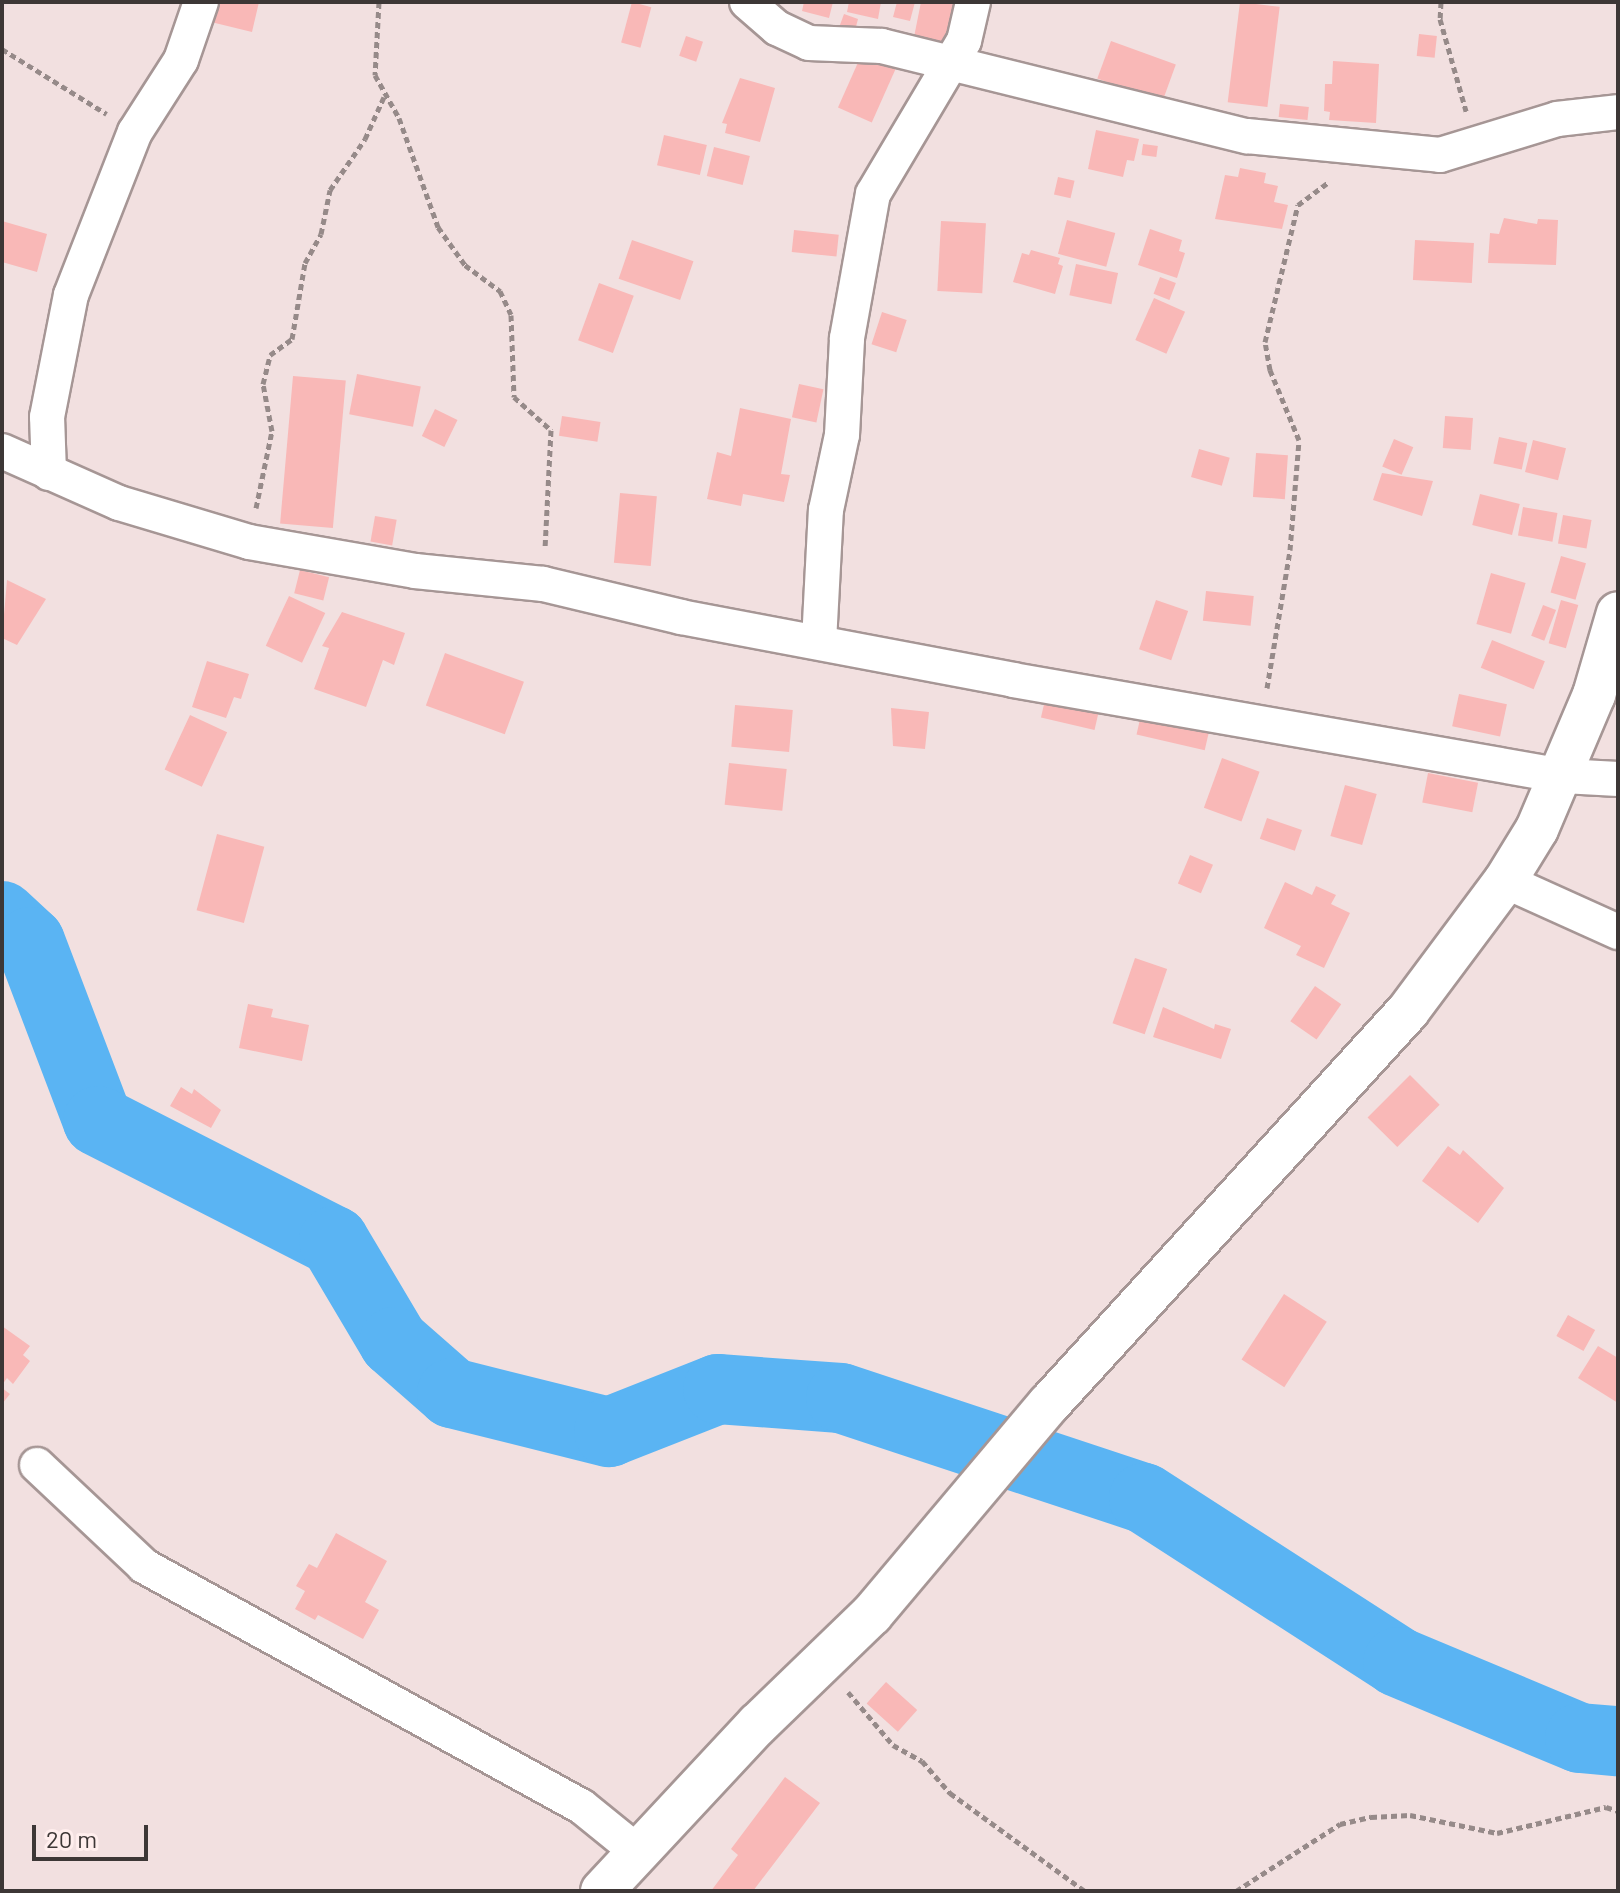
<!DOCTYPE html>
<style>
body{margin:0}
#map{position:relative;width:1620px;height:1893px;overflow:hidden;background:#f2e0e0;font-family:Barlow,sans-serif}
div>[style]{position:absolute}
.river>*{height:70px;margin:-35px;padding:0 35px;transform-origin:35px;border-radius:35px;background:#5ab4f3}
.building>*{inset:0;background:#f9b8b7;transform-origin:0 0}
.path>*{height:5px;margin-top:-2.5px;transform-origin:0;background:repeating-linear-gradient(90deg,#968a89 0 6px,transparent 0 10px)}
.roads{filter:drop-shadow(2px 0 #a69695) drop-shadow(-2px 0 #a69695) drop-shadow(0 2px #a69695) drop-shadow(0 -2px #a69695)}
.minor>*{height:34px;margin:-17px;padding:0 17px;transform-origin:17px;border-radius:17px;background:#fff}
.tertiary>*{height:42px;margin:-21px;padding:0 21px;transform-origin:21px;border-radius:21px;background:#fff}
span{translate:-50% -50%;white-space:nowrap;text-align:center;line-height:1.15;-webkit-text-stroke:6px #ffeeed;paint-order:stroke}
.frame{position:absolute;inset:0;border:4px solid #3d3736;pointer-events:none}
.scale{position:absolute;left:32px;top:1825px;width:116px;height:36px;box-sizing:border-box;border:4px solid #3d3736;border-top:0;padding-left:10px;font-size:24px;line-height:28px;white-space:nowrap;color:#3d3736;-webkit-text-stroke:6px #ffeeed;paint-order:stroke}
</style>
<div id="map">
<div class="river">
<div style="left:2px;top:916px;width:38px;rotate:43deg"></div>
<div style="left:30px;top:942px;width:191px;rotate:69.2deg"></div>
<div style="left:98px;top:1121px;width:265px;rotate:27deg"></div>
<div style="left:334px;top:1241px;width:117px;rotate:59.3deg"></div>
<div style="left:394px;top:1342px;width:77px;rotate:41.3deg"></div>
<div style="left:452px;top:1393px;width:162px;rotate:14deg"></div>
<div style="left:609px;top:1432px;width:117px;rotate:-21.5deg"></div>
<div style="left:718px;top:1389px;width:123px;rotate:4.2deg"></div>
<div style="left:841px;top:1398px;width:319px;rotate:18.3deg"></div>
<div style="left:1144px;top:1498px;width:302px;rotate:32.8deg"></div>
<div style="left:1398px;top:1662px;width:197px;rotate:22.7deg"></div>
<div style="left:1580px;top:1738px;width:38px;rotate:5deg"></div>
</div>
<div class="building">
<div style="clip-path:polygon(215px 2px,259px 2px,252px 32px,211px 22px)"></div>
<div style="left:632px;top:2px;width:20px;height:42px;rotate:15deg"></div>
<div style="clip-path:polygon(804px 2px,833px 2px,829px 18px,802px 11px)"></div>
<div style="clip-path:polygon(849px 2px,881px 2px,878px 19px,847px 12px)"></div>
<div style="clip-path:polygon(897px 2px,915px 2px,910px 21px,893px 17px)"></div>
<div style="clip-path:polygon(921px 2px,961px 2px,952px 45px,914px 37px)"></div>
<div style="left:1240px;top:2px;width:40px;height:101px;rotate:7deg"></div>
<div style="clip-path:polygon(844px 14px,858px 19px,853px 38px,837px 33px)"></div>
<div style="left:1419px;top:34px;width:18px;height:22px;rotate:6deg"></div>
<div style="left:686px;top:36px;width:18px;height:21px;rotate:19deg"></div>
<div style="left:1111px;top:41px;width:69px;height:40px;rotate:20deg"></div>
<div style="left:864px;top:49px;width:37px;height:64px;rotate:24deg"></div>
<div style="clip-path:polygon(1333px 61px,1379px 64px,1376px 123px,1329px 120px,1330px 112px,1324px 111px,1325px 84px,1332px 84px)"></div>
<div style="clip-path:polygon(740px 78px,775px 88px,760px 142px,725px 133px,727px 124px,722px 123px)"></div>
<div style="left:1280px;top:104px;width:29px;height:13px;rotate:6deg"></div>
<div style="clip-path:polygon(1096px 130px,1139px 139px,1134px 161px,1127px 160px,1123px 177px,1088px 169px)"></div>
<div style="left:664px;top:135px;width:44px;height:31px;rotate:13deg"></div>
<div style="left:1143px;top:144px;width:15px;height:11px;rotate:8deg"></div>
<div style="left:714px;top:147px;width:37px;height:30px;rotate:14deg"></div>
<div style="clip-path:polygon(1240px 168px,1266px 173px,1264px 183px,1278px 186px,1274px 202px,1288px 205px,1282px 229px,1215px 219px,1225px 175px,1238px 177px)"></div>
<div style="left:1058px;top:177px;width:17px;height:18px;rotate:13deg"></div>
<div style="clip-path:polygon(1504px 218px,1537px 224px,1538px 219px,1558px 220px,1556px 265px,1488px 263px,1490px 233px,1499px 234px)"></div>
<div style="left:1067px;top:220px;width:50px;height:35px;rotate:15deg"></div>
<div style="clip-path:polygon(2px 221px,47px 234px,37px 272px,2px 262px)"></div>
<div style="left:941px;top:221px;width:45px;height:70px;rotate:3deg"></div>
<div style="clip-path:polygon(1150px 229px,1182px 240px,1179px 251px,1185px 253px,1177px 278px,1138px 265px)"></div>
<div style="left:794px;top:230px;width:45px;height:22px;rotate:6deg"></div>
<div style="left:632px;top:240px;width:65px;height:41px;rotate:19deg"></div>
<div style="left:1415px;top:240px;width:59px;height:40px;rotate:3deg"></div>
<div style="clip-path:polygon(1031px 250px,1060px 258px,1058px 264px,1063px 266px,1055px 294px,1013px 282px,1022px 253px,1029px 255px)"></div>
<div style="left:1076px;top:264px;width:43px;height:32px;rotate:12deg"></div>
<div style="left:1160px;top:277px;width:17px;height:18px;rotate:21deg"></div>
<div style="left:599px;top:283px;width:37px;height:61px;rotate:20deg"></div>
<div style="left:1154px;top:298px;width:34px;height:46px;rotate:24deg"></div>
<div style="left:882px;top:312px;width:26px;height:34px;rotate:18deg"></div>
<div style="left:357px;top:374px;width:65px;height:41px;rotate:11deg"></div>
<div style="left:293px;top:376px;width:53px;height:148px;rotate:5deg"></div>
<div style="left:799px;top:384px;width:25px;height:34px;rotate:12deg"></div>
<div style="clip-path:polygon(740px 408px,791px 419px,781px 474px,790px 475px,784px 502px,743px 494px,741px 506px,707px 499px,717px 452px,731px 456px)"></div>
<div style="left:435px;top:409px;width:25px;height:30px;rotate:26deg"></div>
<div style="left:562px;top:416px;width:39px;height:20px;rotate:9deg"></div>
<div style="left:1445px;top:416px;width:28px;height:32px;rotate:4deg"></div>
<div style="left:1499px;top:437px;width:29px;height:27px;rotate:12deg"></div>
<div style="left:1394px;top:439px;width:21px;height:30px;rotate:23deg"></div>
<div style="left:1533px;top:440px;width:34px;height:33px;rotate:14deg"></div>
<div style="left:1199px;top:449px;width:32px;height:29px;rotate:16deg"></div>
<div style="left:1256px;top:453px;width:32px;height:44px;rotate:4deg"></div>
<div style="clip-path:polygon(1382px 473px,1433px 481px,1422px 516px,1373px 500px)"></div>
<div style="left:620px;top:493px;width:37px;height:70px;rotate:5deg"></div>
<div style="left:1480px;top:494px;width:41px;height:32px;rotate:14deg"></div>
<div style="left:1523px;top:507px;width:35px;height:29px;rotate:10deg"></div>
<div style="left:1563px;top:515px;width:29px;height:29px;rotate:10deg"></div>
<div style="left:375px;top:516px;width:22px;height:26px;rotate:10deg"></div>
<div style="left:1561px;top:556px;width:26px;height:38px;rotate:16deg"></div>
<div style="left:300px;top:570px;width:30px;height:24px;rotate:14deg"></div>
<div style="left:1491px;top:573px;width:36px;height:53px;rotate:16deg"></div>
<div style="clip-path:polygon(7px 580px,46px 599px,17px 645px,2px 638px)"></div>
<div style="left:1206px;top:591px;width:48px;height:30px;rotate:6deg"></div>
<div style="left:289px;top:596px;width:40px;height:55px;rotate:25deg"></div>
<div style="left:1156px;top:600px;width:34px;height:52px;rotate:19deg"></div>
<div style="left:1561px;top:600px;width:18px;height:45px;rotate:16deg"></div>
<div style="left:1543px;top:605px;width:14px;height:33px;rotate:21deg"></div>
<div style="clip-path:polygon(342px 612px,405px 633px,394px 665px,383px 660px,366px 707px,314px 689px,329px 648px,322px 646px)"></div>
<div style="left:1492px;top:640px;width:57px;height:30px;rotate:22deg"></div>
<div style="left:445px;top:653px;width:84px;height:56px;rotate:20deg"></div>
<div style="clip-path:polygon(207px 661px,249px 674px,241px 699px,234px 697px,226px 718px,192px 707px)"></div>
<div style="left:1459px;top:694px;width:49px;height:33px;rotate:12deg"></div>
<div style="left:1045px;top:700px;width:55px;height:18px;rotate:13deg"></div>
<div style="left:735px;top:705px;width:58px;height:42px;rotate:5deg"></div>
<div style="clip-path:polygon(891px 708px,929px 712px,925px 749px,893px 746px)"></div>
<div style="left:190px;top:715px;width:41px;height:60px;rotate:25deg"></div>
<div style="left:1141px;top:715px;width:70px;height:20px;rotate:13deg"></div>
<div style="left:1222px;top:758px;width:40px;height:53px;rotate:20deg"></div>
<div style="left:729px;top:763px;width:58px;height:42px;rotate:6deg"></div>
<div style="left:1428px;top:773px;width:51px;height:30px;rotate:11deg"></div>
<div style="left:1345px;top:785px;width:33px;height:53px;rotate:16deg"></div>
<div style="left:1267px;top:818px;width:37px;height:22px;rotate:19deg"></div>
<div style="left:217px;top:834px;width:49px;height:79px;rotate:15deg"></div>
<div style="left:1190px;top:855px;width:25px;height:31px;rotate:23deg"></div>
<div style="clip-path:polygon(1285px 882px,1312px 895px,1316px 886px,1336px 895px,1331px 904px,1350px 913px,1324px 968px,1296px 955px,1301px 946px,1264px 928px)"></div>
<div style="left:1135px;top:958px;width:34px;height:69px;rotate:19deg"></div>
<div style="left:1315px;top:986px;width:32px;height:43px;rotate:35deg"></div>
<div style="clip-path:polygon(248px 1004px,273px 1009px,271px 1017px,309px 1025px,302px 1061px,239px 1048px)"></div>
<div style="clip-path:polygon(1163px 1007px,1214px 1029px,1215px 1024px,1231px 1029px,1221px 1059px,1153px 1037px)"></div>
<div style="left:1410px;top:1075px;width:42px;height:60px;rotate:45deg"></div>
<div style="clip-path:polygon(181px 1087px,192px 1094px,194px 1089px,221px 1110px,211px 1128px,170px 1106px)"></div>
<div style="clip-path:polygon(1448px 1146px,1460px 1155px,1463px 1150px,1504px 1188px,1478px 1223px,1422px 1181px)"></div>
<div style="left:1284px;top:1294px;width:51px;height:78px;rotate:33deg"></div>
<div style="left:1568px;top:1315px;width:31px;height:24px;rotate:29deg"></div>
<div style="clip-path:polygon(2px 1326px,30px 1346px,23px 1355px,30px 1361px,13px 1384px,7px 1378px,2px 1385px)"></div>
<div style="clip-path:polygon(1598px 1346px,1618px 1358px,1618px 1403px,1578px 1378px)"></div>
<div style="clip-path:polygon(2px 1388px,10px 1394px,2px 1404px)"></div>
<div style="clip-path:polygon(336px 1533px,387px 1561px,365px 1602px,379px 1610px,363px 1639px,318px 1615px,315px 1620px,295px 1609px,305px 1591px,296px 1586px,309px 1564px,317px 1568px)"></div>
<div style="left:886px;top:1682px;width:42px;height:29px;rotate:42deg"></div>
<div style="clip-path:polygon(785px 1777px,820px 1803px,753px 1891px,711px 1891px,738px 1855px,731px 1849px)"></div>
</div>
<div class="path">
<div style="left:379px;top:2px;width:73px;rotate:93.1deg"></div>
<div style="left:375px;top:75px;width:49px;rotate:60.8deg"></div>
<div style="left:399px;top:118px;width:116px;rotate:70.3deg"></div>
<div style="left:438px;top:227px;width:47px;rotate:54.6deg"></div>
<div style="left:465px;top:265px;width:44px;rotate:36.6deg"></div>
<div style="left:500px;top:291px;width:26px;rotate:65deg"></div>
<div style="left:511px;top:315px;width:82px;rotate:87.9deg"></div>
<div style="left:514px;top:397px;width:50px;rotate:41.7deg"></div>
<div style="left:551px;top:430px;width:119px;rotate:92.9deg"></div>
<div style="left:1441px;top:2px;width:17px;rotate:93deg"></div>
<div style="left:1440px;top:19px;width:96px;rotate:74.2deg"></div>
<div style="left:2px;top:49px;width:123px;rotate:31.8deg"></div>
<div style="left:256px;top:508px;width:79px;rotate:-78.3deg"></div>
<div style="left:272px;top:431px;width:48px;rotate:-100.8deg"></div>
<div style="left:263px;top:384px;width:30px;rotate:-76deg"></div>
<div style="left:270px;top:355px;width:27px;rotate:-36deg"></div>
<div style="left:292px;top:339px;width:77px;rotate:-80.3deg"></div>
<div style="left:305px;top:263px;width:33px;rotate:-61deg"></div>
<div style="left:321px;top:234px;width:45px;rotate:-78.4deg"></div>
<div style="left:330px;top:190px;width:62px;rotate:-55.5deg"></div>
<div style="left:365px;top:139px;width:46px;rotate:-65.7deg"></div>
<div style="left:1267px;top:688px;width:140px;rotate:-80.5deg"></div>
<div style="left:1290px;top:550px;width:110px;rotate:-85.3deg"></div>
<div style="left:1299px;top:440px;width:76px;rotate:-112.5deg"></div>
<div style="left:1270px;top:370px;width:28px;rotate:-100deg"></div>
<div style="left:1265px;top:342px;width:141px;rotate:-76.5deg"></div>
<div style="left:1298px;top:205px;width:38px;rotate:-37deg"></div>
<div style="left:848px;top:1692px;width:70px;rotate:49.7deg"></div>
<div style="left:893px;top:1745px;width:33px;rotate:29deg"></div>
<div style="left:922px;top:1761px;width:43px;rotate:48.8deg"></div>
<div style="left:950px;top:1793px;width:167px;rotate:36deg"></div>
<div style="left:1236px;top:1891px;width:124px;rotate:-32.8deg"></div>
<div style="left:1340px;top:1824px;width:32px;rotate:-13deg"></div>
<div style="left:1371px;top:1817px;width:39px;rotate:-3deg"></div>
<div style="left:1410px;top:1815px;width:89px;rotate:11.7deg"></div>
<div style="left:1497px;top:1833px;width:112px;rotate:-13.4deg"></div>
<div style="left:1606px;top:1807px;width:13px;rotate:18deg"></div>
</div>
<div class="roads">
<div class="minor">
<div style="left:747px;top:2px;width:40px;rotate:41deg"></div>
<div style="left:777px;top:28px;width:35px;rotate:25deg"></div>
<div style="left:809px;top:43px;width:73px;rotate:2.4deg"></div>
<div style="left:882px;top:46px;width:376px;rotate:13.9deg"></div>
<div style="left:1247px;top:136px;width:194px;rotate:5.6deg"></div>
<div style="left:1440px;top:155px;width:122px;rotate:-17.1deg"></div>
<div style="left:1557px;top:119px;width:61px;rotate:-6.5deg"></div>
<div style="left:2px;top:451px;width:128px;rotate:24deg"></div>
<div style="left:119px;top:503px;width:136px;rotate:16.7deg"></div>
<div style="left:249px;top:542px;width:169px;rotate:9.9deg"></div>
<div style="left:415px;top:571px;width:129px;rotate:5.8deg"></div>
<div style="left:543px;top:584px;width:142px;rotate:13.4deg"></div>
<div style="left:681px;top:617px;width:338px;rotate:10.7deg"></div>
<div style="left:1013px;top:680px;width:558px;rotate:9.9deg"></div>
<div style="left:1563px;top:776px;width:55px;rotate:3.1deg"></div>
<div style="left:49px;top:473px;width:56px;rotate:-92deg"></div>
<div style="left:47px;top:417px;width:124px;rotate:-78.9deg"></div>
<div style="left:71px;top:295px;width:175px;rotate:-68.6deg"></div>
<div style="left:135px;top:132px;width:85px;rotate:-57.4deg"></div>
<div style="left:181px;top:60px;width:61px;rotate:-71deg"></div>
<div style="left:819px;top:642px;width:132px;rotate:-87deg"></div>
<div style="left:826px;top:510px;width:77px;rotate:-78deg"></div>
<div style="left:842px;top:435px;width:97px;rotate:-87deg"></div>
<div style="left:847px;top:338px;width:146px;rotate:-79.8deg"></div>
<div style="left:873px;top:194px;width:178px;rotate:-59.3deg"></div>
<div style="left:964px;top:41px;width:40px;rotate:-77deg"></div>
<div style="left:1505px;top:881px;width:124px;rotate:24.3deg"></div>
<div style="left:37px;top:1465px;width:147px;rotate:43.3deg"></div>
<div style="left:144px;top:1566px;width:499px;rotate:28.8deg"></div>
<div style="left:581px;top:1806px;width:75px;rotate:39deg"></div>
</div>
<div class="tertiary">
<div style="left:602px;top:1891px;width:229px;rotate:-47deg"></div>
<div style="left:758px;top:1724px;width:158px;rotate:-44deg"></div>
<div style="left:872px;top:1614px;width:275px;rotate:-49.9deg"></div>
<div style="left:1049px;top:1404px;width:532px;rotate:-47.59deg"></div>
<div style="left:1408px;top:1011px;width:162px;rotate:-53.3deg"></div>
<div style="left:1505px;top:881px;width:61px;rotate:-58.4deg"></div>
<div style="left:1537px;top:829px;width:146px;rotate:-67deg"></div>
<div style="left:1594px;top:695px;width:85px;rotate:-73.7deg"></div>
</div>
</div>
<div class="frame"></div>
<div class="scale">20 m</div>
</div>
